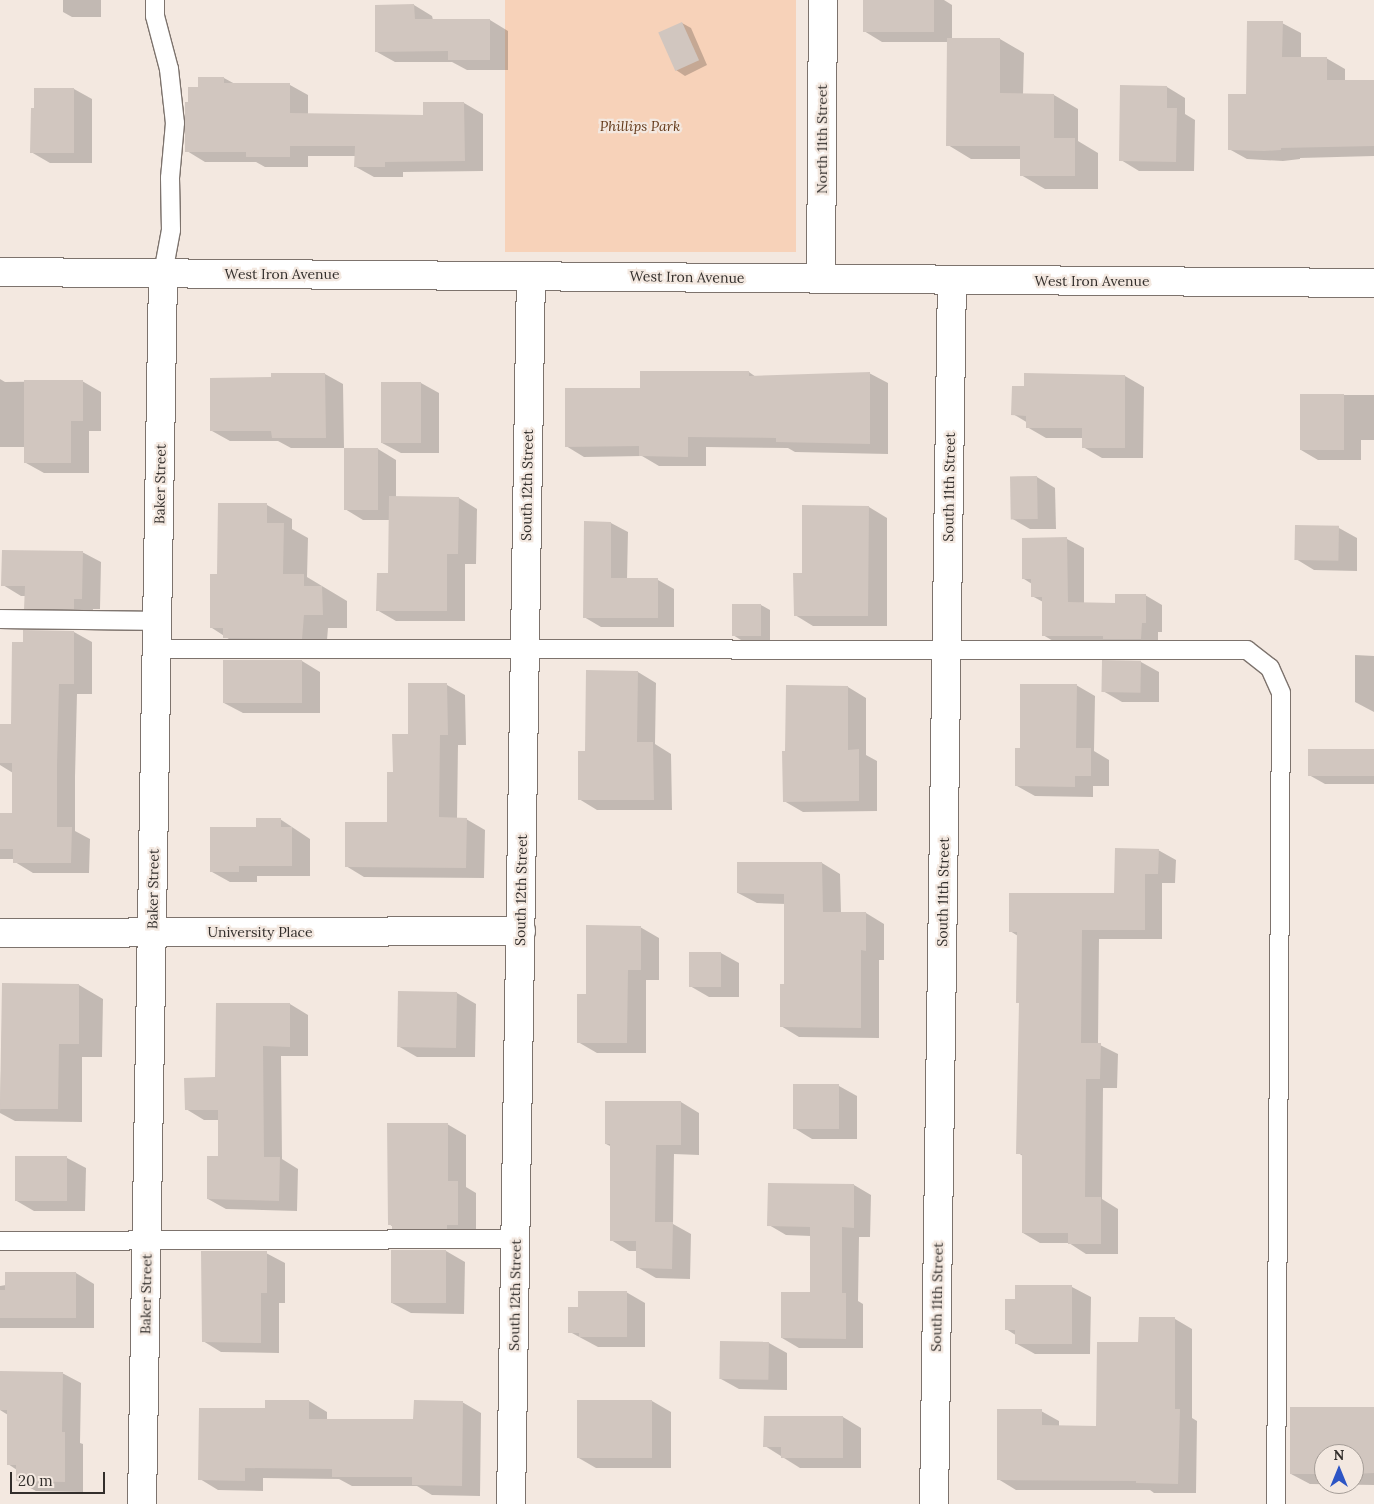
<!DOCTYPE html>
<style>
body{margin:0}
#map{position:relative;width:1374px;height:1504px;overflow:hidden;background:#f3e8e0;font-family:Lora,serif}
div>[style]{position:absolute}
.green>*{inset:0;background:#f7d2b9;transform-origin:0 0}
.shadow>*{inset:0;background:#0003}
.building>*{inset:0;background:#d1c6bf;transform-origin:0 0}
.roads{filter:drop-shadow(1px 0 #7d736d) drop-shadow(-1px 0 #7d736d) drop-shadow(0 1px #7d736d) drop-shadow(0 -1px #7d736d)}
.service>*{height:18px;margin:-9px;padding:0 9px;transform-origin:9px;border-radius:9px;background:#fff}
.minor>*{height:28px;margin:-14px;padding:0 14px;transform-origin:14px;border-radius:14px;background:#fff}
.tertiary>*{height:28px;margin:-14px;padding:0 14px;transform-origin:14px;border-radius:14px;background:#fff}
span{translate:-50% -50%;white-space:nowrap;text-align:center;line-height:1.15;-webkit-text-stroke:4.5px #f3e8e0;paint-order:stroke}
.park-label{font-size:14px;color:#633919;font-style:italic}
.street-label{font-size:14px;color:#322e2b}
.north{position:absolute;left:1314px;top:1444px;width:50px;height:50px;box-sizing:border-box;background:#f3e8e0;border:1px solid #a69e98;border-radius:50%;rotate:0deg;font-size:14px;font-weight:700;line-height:20px;text-align:center;color:#322e2b}
.north::after{content:'';display:block;margin:auto;width:18px;height:22px;background:#2d55c5;clip-path:polygon(50% 0,100% 100%,50% 72%,0 100%)}
.scale{position:absolute;left:10px;top:1472px;width:95px;height:22px;box-sizing:border-box;border:2px solid #322e2b;border-top:0;padding-left:6px;font-size:15px;line-height:18px;white-space:nowrap;color:#322e2b;-webkit-text-stroke:4px #f3e8e0;paint-order:stroke}
</style>
<div id="map">
<div class="green">
<div style="left:505px;top:0;width:291px;height:252px"></div>
</div>
<div class="shadow">
<div style="clip-path:polygon(63px 0,101px 0,101px 17px,72px 17px,63px 12px)"></div>
<div style="clip-path:polygon(864px 0,944px 0,952px 5px,952px 39px,1000px 39px,1024px 53px,1023px 95px,1054px 95px,1078px 109px,1078px 141px,1098px 153px,1098px 189px,1045px 189px,1021px 175px,1021px 159px,971px 159px,948px 145px,948px 42px,882px 42px,864px 31px)"></div>
<div style="clip-path:polygon(414px 5px,432px 16px,433px 20px,490px 20px,508px 31px,508px 70px,467px 70px,452px 62px,395px 62px,377px 52px)"></div>
<div style="clip-path:polygon(682px 23px,691px 28px,707px 65px,685px 76px,676px 70px,660px 34px)"></div>
<div style="clip-path:polygon(1282px 23px,1301px 33px,1301px 58px,1326px 58px,1345px 69px,1345px 81px,1374px 82px,1374px 156px,1300px 158px,1300px 159px,1283px 161px,1247px 159px,1229px 149px,1248px 95px)"></div>
<div style="clip-path:polygon(224px 78px,235px 84px,290px 85px,308px 95px,308px 115px,424px 116px,424px 104px,464px 103px,483px 114px,483px 171px,403px 172px,403px 177px,374px 177px,356px 167px,356px 156px,308px 156px,308px 167px,265px 167px,256px 162px,205px 162px,187px 151px,189px 104px,199px 88px)"></div>
<div style="clip-path:polygon(1167px 87px,1185px 98px,1185px 114px,1195px 120px,1194px 171px,1139px 171px,1121px 160px)"></div>
<div style="clip-path:polygon(74px 89px,92px 99px,92px 163px,50px 163px,31px 152px,35px 109px)"></div>
<div style="clip-path:polygon(749px 372px,756px 377px,869px 373px,888px 383px,888px 454px,795px 452px,788px 448px,706px 447px,706px 466px,659px 466px,642px 456px,584px 457px,566px 446px,641px 389px)"></div>
<div style="clip-path:polygon(325px 374px,343px 384px,344px 448px,291px 448px,278px 441px,230px 441px,212px 431px,272px 378px)"></div>
<div style="clip-path:polygon(1025px 374px,1125px 376px,1144px 387px,1143px 458px,1102px 458px,1083px 447px,1083px 438px,1046px 438px,1027px 427px,1028px 423px,1013px 414px,1025px 388px)"></div>
<div style="clip-path:polygon(0 379px,5px 382px,82px 381px,101px 392px,101px 431px,89px 431px,89px 473px,44px 473px,26px 463px,26px 447px,0 447px)"></div>
<div style="clip-path:polygon(421px 383px,439px 393px,439px 453px,401px 453px,382px 443px)"></div>
<div style="clip-path:polygon(1301px 395px,1374px 395px,1374px 440px,1361px 440px,1361px 460px,1318px 460px,1301px 450px)"></div>
<div style="clip-path:polygon(378px 449px,396px 460px,396px 497px,459px 498px,477px 509px,476px 564px,465px 564px,465px 621px,396px 621px,377px 610px,389px 574px,390px 520px,363px 520px,345px 509px)"></div>
<div style="clip-path:polygon(1037px 477px,1055px 488px,1056px 529px,1030px 529px,1011px 518px)"></div>
<div style="clip-path:polygon(219px 504px,267px 505px,292px 519px,292px 529px,308px 538px,307px 577px,347px 601px,347px 628px,328px 628px,326px 652px,249px 652px,212px 628px,218px 575px)"></div>
<div style="clip-path:polygon(869px 507px,887px 518px,887px 626px,813px 626px,795px 615px,803px 574px)"></div>
<div style="clip-path:polygon(585px 522px,611px 523px,628px 532px,627px 580px,658px 580px,674px 589px,674px 627px,601px 627px,584px 617px)"></div>
<div style="clip-path:polygon(1339px 528px,1357px 538px,1357px 571px,1314px 570px,1296px 559px)"></div>
<div style="clip-path:polygon(1067px 539px,1084px 548px,1084px 604px,1116px 604px,1145px 595px,1162px 605px,1162px 632px,1158px 632px,1158px 648px,1060px 645px,1043px 635px,1043px 602px,1032px 596px,1032px 584px,1024px 579px)"></div>
<div style="clip-path:polygon(82px 552px,101px 562px,100px 609px,93px 609px,92px 619px,44px 619px,25px 608px,26px 596px,21px 596px,3px 585px)"></div>
<div style="clip-path:polygon(761px 605px,770px 610px,770px 640px,741px 640px,733px 635px)"></div>
<div style="clip-path:polygon(74px 632px,92px 642px,92px 694px,77px 694px,75px 777px,75px 831px,90px 839px,89px 873px,33px 873px,15px 862px,15px 859px,0 859px,0 814px,13px 814px,13px 773px,0 765px,0 725px,12px 725px,24px 644px)"></div>
<div style="clip-path:polygon(1355px 655px,1374px 656px,1374px 712px,1355px 702px)"></div>
<div style="clip-path:polygon(302px 661px,320px 672px,320px 713px,243px 713px,224px 703px)"></div>
<div style="clip-path:polygon(1141px 662px,1159px 672px,1159px 702px,1122px 702px,1103px 691px)"></div>
<div style="clip-path:polygon(638px 672px,656px 683px,655px 744px,671px 754px,672px 810px,597px 810px,579px 799px,586px 752px)"></div>
<div style="clip-path:polygon(447px 685px,465px 695px,466px 745px,458px 745px,457px 819px,466px 819px,485px 830px,484px 878px,364px 877px,346px 866px,388px 824px,394px 773px,409px 736px)"></div>
<div style="clip-path:polygon(1076px 685px,1095px 696px,1094px 751px,1109px 760px,1109px 786px,1093px 786px,1093px 797px,1035px 796px,1017px 786px,1022px 749px)"></div>
<div style="clip-path:polygon(848px 687px,866px 698px,866px 755px,877px 761px,877px 811px,803px 812px,784px 801px,786px 752px)"></div>
<div style="clip-path:polygon(1374px 750px,1374px 784px,1325px 784px,1309px 775px)"></div>
<div style="clip-path:polygon(280px 819px,310px 839px,310px 876px,257px 876px,257px 882px,230px 882px,212px 872px,258px 828px)"></div>
<div style="clip-path:polygon(1158px 850px,1176px 860px,1175px 883px,1162px 883px,1162px 939px,1099px 939px,1098px 1044px,1118px 1054px,1117px 1088px,1103px 1088px,1102px 1199px,1118px 1209px,1118px 1254px,1086px 1254px,1069px 1243px,1040px 1243px,1023px 1233px,1023px 1156px,1018px 1153px,1020px 1004px,1018px 1002px,1018px 936px,1010px 931px,1115px 895px)"></div>
<div style="clip-path:polygon(822px 863px,840px 874px,841px 913px,866px 913px,884px 924px,884px 960px,879px 960px,879px 1038px,799px 1037px,781px 1026px,785px 985px,786px 904px,757px 903px,738px 893px)"></div>
<div style="clip-path:polygon(640px 927px,659px 938px,659px 980px,646px 980px,646px 1053px,597px 1053px,578px 1042px,587px 995px)"></div>
<div style="clip-path:polygon(721px 953px,739px 963px,739px 997px,709px 997px,690px 986px)"></div>
<div style="clip-path:polygon(3px 984px,79px 985px,103px 999px,102px 1057px,82px 1057px,82px 1122px,15px 1121px,0 1113px)"></div>
<div style="clip-path:polygon(399px 992px,457px 993px,476px 1004px,475px 1057px,417px 1057px,398px 1046px)"></div>
<div style="clip-path:polygon(217px 1004px,290px 1004px,308px 1015px,308px 1056px,281px 1056px,282px 1159px,298px 1169px,297px 1211px,226px 1209px,208px 1199px,220px 1158px,220px 1120px,204px 1120px,186px 1109px,217px 1079px)"></div>
<div style="clip-path:polygon(839px 1086px,857px 1096px,857px 1139px,812px 1139px,794px 1128px)"></div>
<div style="clip-path:polygon(681px 1102px,699px 1113px,699px 1155px,674px 1154px,673px 1224px,691px 1234px,690px 1279px,656px 1278px,637px 1267px,637px 1251px,629px 1251px,611px 1240px,612px 1147px,606px 1144px)"></div>
<div style="clip-path:polygon(447px 1124px,466px 1135px,466px 1187px,476px 1193px,476px 1235px,411px 1239px,389px 1224px)"></div>
<div style="clip-path:polygon(16px 1158px,67px 1158px,86px 1168px,85px 1211px,34px 1211px,15px 1200px)"></div>
<div style="clip-path:polygon(854px 1185px,871px 1195px,870px 1237px,859px 1237px,858px 1301px,863px 1304px,863px 1348px,799px 1348px,782px 1338px,811px 1294px,811px 1236px,786px 1235px,769px 1225px)"></div>
<div style="clip-path:polygon(393px 1251px,446px 1251px,465px 1262px,464px 1314px,411px 1313px,392px 1303px)"></div>
<div style="clip-path:polygon(266px 1253px,285px 1263px,285px 1303px,279px 1303px,279px 1353px,221px 1352px,203px 1341px)"></div>
<div style="clip-path:polygon(76px 1273px,94px 1284px,94px 1328px,0 1328px,0 1286px)"></div>
<div style="clip-path:polygon(1017px 1287px,1072px 1287px,1091px 1297px,1090px 1354px,1035px 1354px,1017px 1344px,1017px 1336px,1006px 1329px,1017px 1300px)"></div>
<div style="clip-path:polygon(626px 1292px,645px 1303px,645px 1347px,598px 1347px,570px 1332px,579px 1308px)"></div>
<div style="clip-path:polygon(1175px 1319px,1192px 1329px,1192px 1418px,1197px 1421px,1196px 1493px,1154px 1493px,1150px 1490px,1016px 1490px,998px 1479px,1041px 1411px,1059px 1421px,1059px 1427px,1097px 1427px,1140px 1344px)"></div>
<div style="clip-path:polygon(769px 1343px,787px 1353px,787px 1390px,739px 1389px,721px 1379px)"></div>
<div style="clip-path:polygon(0 1372px,62px 1373px,81px 1383px,80px 1443px,83px 1444px,83px 1492px,36px 1491px,17px 1481px,17px 1470px,8px 1464px,8px 1415px,0 1410px)"></div>
<div style="clip-path:polygon(309px 1401px,327px 1412px,327px 1420px,415px 1420px,462px 1402px,481px 1413px,480px 1496px,432px 1495px,417px 1486px,352px 1486px,339px 1479px,263px 1478px,263px 1491px,218px 1490px,200px 1479px)"></div>
<div style="clip-path:polygon(578px 1401px,652px 1401px,671px 1412px,671px 1468px,596px 1468px,577px 1457px)"></div>
<div style="clip-path:polygon(evenodd,1374px 1407px,1374px 1485px,1310px 1484px,1291px 1474px,1291px 1408px,1374px 1407px,1324px 1454px,1354px 1454px,1354px 1484px,1324px 1484px,1324px 1454px)"></div>
<div style="clip-path:polygon(765px 1417px,843px 1417px,861px 1428px,861px 1468px,800px 1468px,765px 1446px)"></div>
</div>
<div class="building">
<div style="left:863px;top:0;width:71px;height:32px"></div>
<div style="clip-path:polygon(414px 4px,415px 19px,490px 19px,490px 60px,448px 60px,448px 51px,375px 52px,375px 5px)"></div>
<div style="clip-path:polygon(1247px 21px,1283px 21px,1282px 57px,1327px 57px,1327px 80px,1374px 80px,1374px 146px,1281px 148px,1281px 150px,1264px 151px,1228px 150px,1228px 94px,1246px 94px)"></div>
<div style="left:682px;top:22px;width:42px;height:26px;rotate:66deg"></div>
<div style="clip-path:polygon(947px 38px,1000px 38px,1000px 93px,1054px 94px,1054px 138px,1075px 138px,1075px 176px,1020px 176px,1020px 146px,946px 146px)"></div>
<div style="clip-path:polygon(198px 77px,224px 77px,224px 83px,290px 83px,290px 113px,423px 115px,423px 102px,464px 102px,465px 161px,385px 162px,385px 167px,354px 167px,355px 146px,290px 146px,290px 157px,246px 157px,246px 152px,185px 152px,185px 102px,188px 102px,188px 87px,198px 87px)"></div>
<div style="clip-path:polygon(1120px 85px,1167px 86px,1167px 108px,1177px 108px,1176px 162px,1119px 161px)"></div>
<div style="clip-path:polygon(34px 88px,74px 88px,74px 153px,30px 153px,31px 108px,34px 108px)"></div>
<div style="clip-path:polygon(640px 371px,749px 371px,749px 376px,870px 372px,870px 444px,776px 442px,776px 438px,688px 437px,688px 457px,639px 456px,639px 446px,565px 447px,565px 388px,640px 388px)"></div>
<div style="clip-path:polygon(271px 373px,325px 373px,326px 438px,272px 438px,271px 431px,210px 431px,210px 378px,271px 377px)"></div>
<div style="clip-path:polygon(1024px 373px,1125px 375px,1125px 448px,1082px 448px,1082px 428px,1026px 428px,1026px 416px,1011px 415px,1012px 386px,1024px 386px)"></div>
<div style="clip-path:polygon(24px 380px,83px 380px,83px 421px,71px 421px,71px 463px,24px 463px)"></div>
<div style="left:381px;top:382px;width:40px;height:61px"></div>
<div style="left:1300px;top:394px;width:44px;height:56px"></div>
<div style="left:344px;top:448px;width:34px;height:62px"></div>
<div style="left:1037px;top:476px;width:43px;height:27px;rotate:89deg"></div>
<div style="clip-path:polygon(389px 496px,459px 497px,458px 554px,447px 554px,447px 611px,376px 611px,377px 573px,388px 573px)"></div>
<div style="clip-path:polygon(218px 503px,267px 503px,267px 523px,284px 523px,283px 574px,304px 574px,304px 586px,322px 586px,323px 615px,304px 615px,302px 639px,223px 638px,223px 628px,210px 628px,210px 574px,217px 574px)"></div>
<div style="clip-path:polygon(802px 505px,869px 506px,868px 616px,794px 616px,793px 573px,802px 573px)"></div>
<div style="clip-path:polygon(584px 521px,611px 522px,611px 578px,658px 578px,658px 618px,583px 618px)"></div>
<div style="left:1295px;top:525px;width:44px;height:35px;rotate:1deg"></div>
<div style="clip-path:polygon(1067px 537px,1068px 602px,1115px 603px,1115px 594px,1146px 594px,1146px 623px,1142px 623px,1141px 639px,1103px 639px,1103px 636px,1042px 636px,1042px 597px,1031px 597px,1031px 579px,1022px 579px,1022px 538px)"></div>
<div style="clip-path:polygon(2px 550px,83px 551px,82px 599px,74px 599px,74px 609px,24px 609px,25px 586px,1px 586px)"></div>
<div style="left:732px;top:604px;width:29px;height:32px"></div>
<div style="clip-path:polygon(23px 630px,74px 631px,74px 684px,59px 684px,57px 766px,57px 827px,72px 827px,71px 863px,13px 863px,13px 849px,0 849px,0 813px,12px 813px,12px 763px,0 763px,0 724px,11px 724px,12px 642px,23px 642px)"></div>
<div style="left:223px;top:660px;width:79px;height:43px"></div>
<div style="left:1102px;top:660px;width:39px;height:32px;rotate:1deg"></div>
<div style="clip-path:polygon(586px 670px,638px 671px,637px 742px,653px 742px,654px 800px,578px 800px,578px 751px,585px 751px)"></div>
<div style="clip-path:polygon(408px 683px,447px 683px,448px 735px,440px 735px,439px 817px,467px 818px,466px 868px,345px 867px,345px 822px,387px 822px,387px 772px,393px 772px,392px 734px,408px 734px)"></div>
<div style="clip-path:polygon(1020px 684px,1077px 684px,1076px 748px,1091px 748px,1091px 776px,1075px 776px,1075px 787px,1015px 786px,1015px 748px,1020px 748px)"></div>
<div style="clip-path:polygon(786px 685px,848px 686px,848px 750px,859px 749px,859px 801px,783px 802px,782px 751px,785px 751px)"></div>
<div style="left:1308px;top:749px;width:66px;height:27px"></div>
<div style="clip-path:polygon(256px 818px,281px 818px,281px 827px,292px 827px,292px 866px,239px 866px,239px 872px,210px 872px,210px 827px,256px 827px)"></div>
<div style="clip-path:polygon(1115px 848px,1159px 849px,1158px 874px,1145px 874px,1145px 930px,1082px 930px,1081px 1043px,1101px 1043px,1100px 1079px,1086px 1079px,1085px 1197px,1101px 1197px,1101px 1244px,1068px 1244px,1068px 1233px,1022px 1233px,1022px 1154px,1016px 1154px,1019px 1003px,1016px 1003px,1017px 932px,1009px 932px,1009px 893px,1114px 893px)"></div>
<div style="clip-path:polygon(737px 862px,822px 862px,823px 912px,866px 912px,866px 951px,861px 950px,861px 1028px,780px 1027px,780px 984px,784px 984px,784px 894px,737px 893px)"></div>
<div style="clip-path:polygon(586px 925px,641px 926px,641px 970px,628px 970px,627px 1043px,577px 1043px,577px 994px,586px 994px)"></div>
<div style="left:689px;top:952px;width:32px;height:35px"></div>
<div style="clip-path:polygon(2px 983px,79px 984px,79px 1044px,59px 1044px,58px 1109px,0 1109px)"></div>
<div style="left:398px;top:991px;width:59px;height:56px;rotate:1deg"></div>
<div style="clip-path:polygon(216px 1003px,290px 1003px,290px 1047px,263px 1046px,264px 1157px,280px 1157px,279px 1201px,207px 1199px,207px 1156px,218px 1156px,218px 1110px,185px 1110px,184px 1078px,215px 1077px)"></div>
<div style="left:793px;top:1084px;width:46px;height:45px"></div>
<div style="clip-path:polygon(605px 1101px,681px 1101px,681px 1145px,656px 1145px,655px 1222px,673px 1222px,672px 1269px,636px 1268px,636px 1241px,610px 1241px,610px 1144px,605px 1144px)"></div>
<div style="clip-path:polygon(387px 1123px,448px 1123px,448px 1181px,458px 1181px,458px 1225px,447px 1225px,447px 1229px,392px 1229px,392px 1225px,388px 1225px)"></div>
<div style="left:15px;top:1156px;width:52px;height:45px"></div>
<div style="clip-path:polygon(768px 1183px,854px 1184px,854px 1228px,842px 1227px,842px 1293px,846px 1293px,846px 1339px,781px 1338px,781px 1292px,810px 1292px,810px 1227px,767px 1226px)"></div>
<div style="left:391px;top:1250px;width:55px;height:53px"></div>
<div style="clip-path:polygon(201px 1251px,267px 1251px,267px 1293px,261px 1293px,261px 1343px,202px 1342px)"></div>
<div style="clip-path:polygon(5px 1272px,76px 1272px,76px 1318px,0 1318px,0 1290px,5px 1290px)"></div>
<div style="clip-path:polygon(1015px 1285px,1072px 1285px,1072px 1344px,1015px 1344px,1015px 1330px,1005px 1330px,1005px 1299px,1015px 1299px)"></div>
<div style="clip-path:polygon(578px 1291px,627px 1291px,627px 1337px,579px 1337px,579px 1333px,568px 1333px,568px 1307px,578px 1307px)"></div>
<div style="clip-path:polygon(1139px 1317px,1175px 1317px,1175px 1409px,1180px 1409px,1178px 1484px,1136px 1483px,1136px 1481px,997px 1480px,997px 1409px,1042px 1409px,1042px 1425px,1096px 1426px,1097px 1342px,1138px 1342px)"></div>
<div style="left:720px;top:1341px;width:49px;height:38px;rotate:1deg"></div>
<div style="clip-path:polygon(0 1371px,63px 1372px,62px 1432px,65px 1432px,65px 1482px,16px 1481px,16px 1465px,7px 1465px,7px 1410px,0 1410px)"></div>
<div style="clip-path:polygon(265px 1400px,309px 1400px,309px 1419px,413px 1419px,414px 1400px,463px 1401px,462px 1486px,412px 1485px,412px 1477px,332px 1477px,332px 1469px,245px 1468px,245px 1481px,198px 1480px,199px 1408px,265px 1408px)"></div>
<div style="left:577px;top:1400px;width:75px;height:58px"></div>
<div style="clip-path:polygon(1290px 1407px,1374px 1407px,1374px 1473px,1354px 1474px,1354px 1454px,1324px 1454px,1324px 1474px,1290px 1474px)"></div>
<div style="clip-path:polygon(764px 1416px,843px 1416px,843px 1458px,781px 1458px,781px 1447px,763px 1447px)"></div>
</div>
<div class="roads">
<div class="service">
<div style="left:155px;top:0;width:16px;rotate:90deg"></div>
<div style="left:155px;top:16px;width:55px;rotate:75.2deg"></div>
<div style="left:169px;top:69px;width:54px;rotate:83.7deg"></div>
<div style="left:175px;top:123px;width:55px;rotate:95.2deg"></div>
<div style="left:170px;top:178px;width:52px;rotate:88.9deg"></div>
<div style="left:171px;top:230px;width:44px;rotate:100.5deg"></div>
<div style="left:0;top:619px;width:157px;rotate:0.7deg"></div>
<div style="left:157px;top:649px;width:1090px;rotate:0.05deg"></div>
<div style="left:1247px;top:650px;width:29px;rotate:38deg"></div>
<div style="left:1270px;top:668px;width:27px;rotate:66deg"></div>
<div style="left:1281px;top:693px;width:811px;rotate:90.35deg"></div>
<div style="left:0;top:1241px;width:516px;rotate:-0.22deg"></div>
</div>
<div class="minor">
<div style="left:821px;top:279px;width:279px;rotate:-89.6deg"></div>
<div style="left:0;top:933px;width:521px;rotate:-0.22deg"></div>
<div style="left:142px;top:1504px;width:1231px;rotate:-89.02deg"></div>
<div style="left:511px;top:1504px;width:1228px;rotate:-89.07deg"></div>
<div style="left:934px;top:1504px;width:1224px;rotate:-89.16deg"></div>
</div>
<div class="tertiary">
<div style="left:0;top:272px;width:1374px;rotate:0.46deg"></div>
</div>
</div>
<div class="park-label">
<span style="left:640px;top:126px">Phillips Park</span>
</div>
<div class="street-label">
<span style="left:822px;top:139px;rotate:-90deg">North 11th Street</span>
<span style="left:282px;top:274px">West Iron Avenue</span>
<span style="left:687px;top:277px;rotate:1deg">West Iron Avenue</span>
<span style="left:1092px;top:281px">West Iron Avenue</span>
<span style="left:160px;top:484px;rotate:-89deg">Baker Street</span>
<span style="left:527px;top:485px;rotate:-89deg">South 12th Street</span>
<span style="left:949px;top:487px;rotate:-89deg">South 11th Street</span>
<span style="left:153px;top:889px;rotate:-89deg">Baker Street</span>
<span style="left:521px;top:890px;rotate:-89deg">South 12th Street</span>
<span style="left:943px;top:892px;rotate:-89deg">South 11th Street</span>
<span style="left:260px;top:932px">University Place</span>
<span style="left:146px;top:1294px;rotate:-89deg">Baker Street</span>
<span style="left:515px;top:1295px;rotate:-89deg">South 12th Street</span>
<span style="left:937px;top:1297px;rotate:-89deg">South 11th Street</span>
</div>
<div class="north">N</div>
<div class="scale">20 m</div>
</div>
